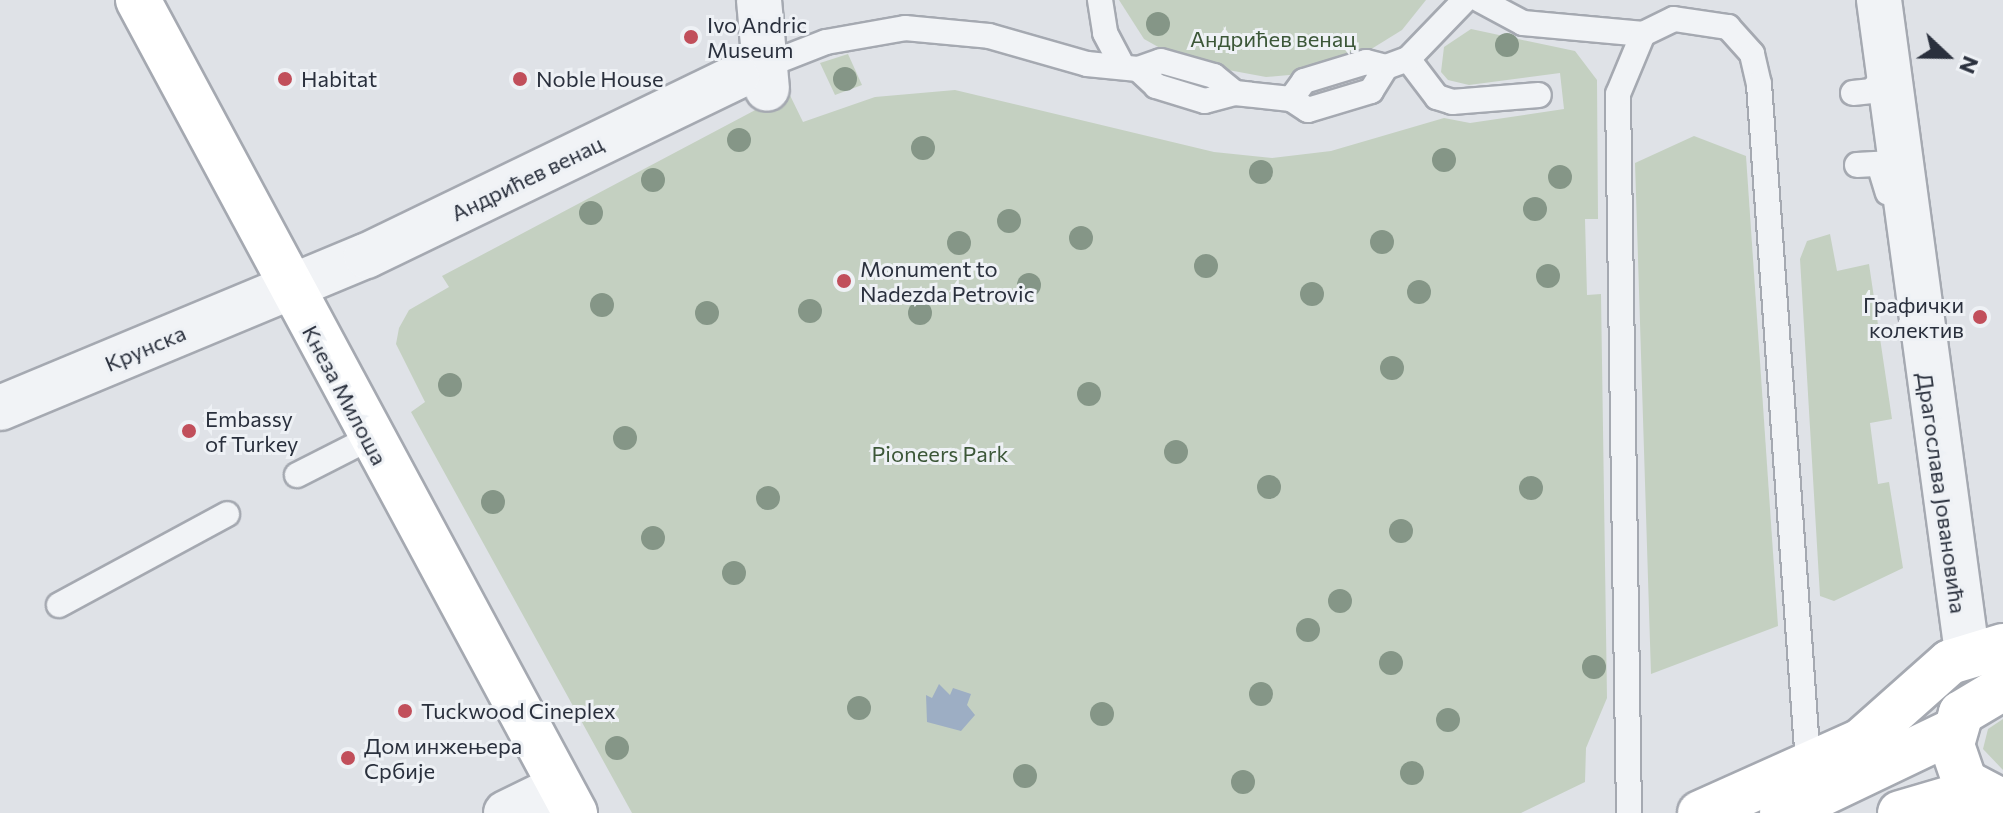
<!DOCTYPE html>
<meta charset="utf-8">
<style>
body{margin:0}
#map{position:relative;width:2003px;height:813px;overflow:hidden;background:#dfe2e7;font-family:Commissioner,sans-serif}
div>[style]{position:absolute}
.green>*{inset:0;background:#c4d0c1}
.water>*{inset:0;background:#9daec4}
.roads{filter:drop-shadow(2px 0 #a5a9b1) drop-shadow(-2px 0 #a5a9b1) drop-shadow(0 2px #a5a9b1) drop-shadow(0 -2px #a5a9b1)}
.lane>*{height:24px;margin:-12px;padding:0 12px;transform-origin:12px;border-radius:12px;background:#f1f3f6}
.street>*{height:44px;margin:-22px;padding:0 22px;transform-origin:22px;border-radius:22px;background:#f1f3f6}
.secondary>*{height:44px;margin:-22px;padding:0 22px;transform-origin:22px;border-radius:22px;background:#fff}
.primary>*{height:44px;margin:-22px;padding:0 22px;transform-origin:22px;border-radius:22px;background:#fff}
.trees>*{width:24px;height:24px;margin:-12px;border-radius:50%;background:#859687}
.dots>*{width:22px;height:22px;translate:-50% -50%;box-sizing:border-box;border:4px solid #eef1f5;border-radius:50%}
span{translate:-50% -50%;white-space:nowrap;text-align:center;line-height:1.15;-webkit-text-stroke:6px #eef1f5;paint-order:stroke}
.poi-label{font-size:22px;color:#2a303d}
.left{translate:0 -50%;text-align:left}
.right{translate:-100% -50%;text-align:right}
.park-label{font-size:22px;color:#3c5738}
.street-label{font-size:22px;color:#2a303d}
.north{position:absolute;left:1907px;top:16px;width:80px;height:80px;-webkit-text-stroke:6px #eef1f5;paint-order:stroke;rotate:112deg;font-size:22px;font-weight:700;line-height:32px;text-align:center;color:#2a303d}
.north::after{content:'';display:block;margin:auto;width:28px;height:36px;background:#2a303d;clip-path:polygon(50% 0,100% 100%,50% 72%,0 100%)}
</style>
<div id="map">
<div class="green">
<div style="clip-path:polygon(1119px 0,1426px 0,1402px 30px,1360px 56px,1311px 73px,1266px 77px,1185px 62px,1144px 39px)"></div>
<div style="clip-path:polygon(1471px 29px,1575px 51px,1597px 80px,1598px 219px,1585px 219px,1587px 295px,1601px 294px,1607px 698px,1586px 748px,1585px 782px,1521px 813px,632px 813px,411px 412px,425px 402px,396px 344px,399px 328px,409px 310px,449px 287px,442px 276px,761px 107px,783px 81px,803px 122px,875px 97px,955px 90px,1214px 152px,1272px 158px,1331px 151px,1444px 118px,1470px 123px,1564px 109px,1560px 73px,1469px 85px,1448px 80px,1441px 72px,1444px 47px)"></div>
<div style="clip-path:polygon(848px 54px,862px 85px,835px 95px,820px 63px)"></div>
<div style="clip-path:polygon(1694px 136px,1746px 156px,1778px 626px,1651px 674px,1635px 163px)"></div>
<div style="clip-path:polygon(1830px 234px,1837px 271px,1869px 264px,1892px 419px,1870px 423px,1878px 484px,1889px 482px,1903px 568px,1834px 601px,1820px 596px,1800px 259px,1807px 241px)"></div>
<div style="clip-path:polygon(2003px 719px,2003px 770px,1983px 749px,1988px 729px)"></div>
</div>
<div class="water">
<div style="clip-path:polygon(939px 684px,950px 695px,953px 688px,971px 694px,967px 705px,975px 715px,961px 731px,927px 722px,926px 695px,932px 698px)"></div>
</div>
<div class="roads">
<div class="lane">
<div style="left:1100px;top:0;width:33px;rotate:81deg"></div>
<div style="left:1105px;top:33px;width:34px;rotate:62deg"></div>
<div style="left:1480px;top:0;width:49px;rotate:28.1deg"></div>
<div style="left:1523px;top:23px;width:121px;rotate:5.2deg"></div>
<div style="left:1408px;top:59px;width:48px;rotate:52.7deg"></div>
<div style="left:1437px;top:97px;width:16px;rotate:18deg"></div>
<div style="left:1452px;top:102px;width:87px;rotate:-4.6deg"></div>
<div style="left:757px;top:69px;width:74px;rotate:-21.4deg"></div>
<div style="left:826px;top:42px;width:80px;rotate:-10deg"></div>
<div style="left:905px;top:28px;width:84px;rotate:5.4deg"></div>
<div style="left:989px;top:36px;width:102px;rotate:15.9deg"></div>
<div style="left:1087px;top:64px;width:51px;rotate:5.6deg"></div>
<div style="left:1138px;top:69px;width:25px;rotate:43deg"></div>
<div style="left:1156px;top:86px;width:51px;rotate:17deg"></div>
<div style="left:1205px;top:101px;width:31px;rotate:-15deg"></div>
<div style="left:1235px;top:93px;width:56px;rotate:6.1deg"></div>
<div style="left:1291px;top:99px;width:20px;rotate:33deg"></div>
<div style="left:1308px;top:110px;width:66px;rotate:-16.8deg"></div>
<div style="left:1371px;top:91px;width:28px;rotate:-58deg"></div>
<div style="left:1386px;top:67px;width:23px;rotate:-20deg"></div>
<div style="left:1408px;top:59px;width:82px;rotate:-46deg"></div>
<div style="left:1138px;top:69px;width:24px;rotate:-19deg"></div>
<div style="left:1161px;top:61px;width:55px;rotate:15.8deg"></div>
<div style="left:1214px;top:76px;width:27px;rotate:39deg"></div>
<div style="left:1853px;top:93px;width:19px;rotate:-6deg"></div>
<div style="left:1872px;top:91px;width:26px;rotate:-51deg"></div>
<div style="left:1291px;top:99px;width:22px;rotate:-54deg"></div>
<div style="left:1304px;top:81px;width:65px;rotate:-17deg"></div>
<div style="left:1366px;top:62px;width:21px;rotate:14deg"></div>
<div style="left:1857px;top:165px;width:22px;rotate:-3deg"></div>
<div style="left:1879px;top:164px;width:30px;rotate:73deg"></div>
<div style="left:297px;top:475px;width:80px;rotate:-26.9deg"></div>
<div style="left:59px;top:605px;width:191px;rotate:-28.4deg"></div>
<div style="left:1629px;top:813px;width:719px;rotate:-90.88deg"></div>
<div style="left:1618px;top:94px;width:65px;rotate:-67.4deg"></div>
<div style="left:1643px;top:34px;width:34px;rotate:-26deg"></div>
<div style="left:1674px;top:19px;width:55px;rotate:8.4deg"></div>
<div style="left:1728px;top:27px;width:36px;rotate:48deg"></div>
<div style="left:1752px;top:54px;width:31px;rotate:77deg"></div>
<div style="left:1759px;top:84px;width:681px;rotate:85.87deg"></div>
</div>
<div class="street">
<div style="left:759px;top:0;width:89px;rotate:84.9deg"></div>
<div style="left:1879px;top:0;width:659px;rotate:82.32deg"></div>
<div style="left:0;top:408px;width:396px;rotate:-22.6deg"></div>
<div style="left:366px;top:256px;width:412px;rotate:-25.8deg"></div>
<div style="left:506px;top:813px;width:57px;rotate:-26.1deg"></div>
</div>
<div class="secondary">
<div style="left:2003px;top:688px;width:49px;rotate:149.2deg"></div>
<div style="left:1961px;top:713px;width:33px;rotate:106deg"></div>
<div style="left:1952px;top:745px;width:39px;rotate:71deg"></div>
<div style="left:1965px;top:782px;width:43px;rotate:27.8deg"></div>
<div style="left:1700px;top:813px;width:176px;rotate:-24.1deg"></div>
<div style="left:1861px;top:741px;width:119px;rotate:-41.6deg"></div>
<div style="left:1950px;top:662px;width:55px;rotate:-16.8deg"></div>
<div style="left:1782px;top:813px;width:190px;rotate:-25.6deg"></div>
<div style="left:1900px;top:813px;width:78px;rotate:-16.3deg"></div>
</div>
<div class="primary">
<div style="left:138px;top:0;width:923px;rotate:61.74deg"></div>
</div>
</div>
<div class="trees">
<div style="left:1158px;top:24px"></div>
<div style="left:1507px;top:45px"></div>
<div style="left:845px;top:79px"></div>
<div style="left:739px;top:140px"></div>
<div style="left:923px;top:148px"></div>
<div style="left:1444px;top:160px"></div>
<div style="left:1261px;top:172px"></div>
<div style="left:1560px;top:177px"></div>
<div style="left:653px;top:180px"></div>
<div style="left:1535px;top:209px"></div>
<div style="left:591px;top:213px"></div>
<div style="left:1009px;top:221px"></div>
<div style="left:1081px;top:238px"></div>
<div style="left:1382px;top:242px"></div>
<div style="left:959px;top:243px"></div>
<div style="left:1206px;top:266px"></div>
<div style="left:1548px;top:276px"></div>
<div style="left:1029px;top:285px"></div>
<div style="left:1419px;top:292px"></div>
<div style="left:1312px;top:294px"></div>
<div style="left:602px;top:305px"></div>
<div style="left:810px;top:311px"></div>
<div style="left:707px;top:313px"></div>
<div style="left:920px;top:313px"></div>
<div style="left:1392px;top:368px"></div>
<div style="left:450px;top:385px"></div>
<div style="left:1089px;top:394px"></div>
<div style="left:625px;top:438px"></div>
<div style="left:1176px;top:452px"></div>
<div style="left:1269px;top:487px"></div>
<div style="left:1531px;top:488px"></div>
<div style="left:768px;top:498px"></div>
<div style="left:493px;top:502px"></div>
<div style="left:1401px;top:531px"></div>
<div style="left:653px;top:538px"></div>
<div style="left:734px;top:573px"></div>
<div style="left:1340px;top:601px"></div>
<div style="left:1308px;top:630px"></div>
<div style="left:1391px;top:663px"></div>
<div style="left:1594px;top:667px"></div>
<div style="left:1261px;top:694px"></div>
<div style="left:859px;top:708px"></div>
<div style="left:1102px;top:714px"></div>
<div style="left:1448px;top:720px"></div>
<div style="left:617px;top:748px"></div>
<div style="left:1412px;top:773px"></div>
<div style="left:1025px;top:776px"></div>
<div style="left:1243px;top:782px"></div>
</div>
<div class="dots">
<div style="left:691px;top:37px;background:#c14f5b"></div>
<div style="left:285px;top:79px;background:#c14f5b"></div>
<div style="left:520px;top:79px;background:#c14f5b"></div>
<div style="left:844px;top:281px;background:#c14f5b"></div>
<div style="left:1980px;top:317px;background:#c14f5b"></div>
<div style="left:189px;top:431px;background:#c14f5b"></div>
<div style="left:405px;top:711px;background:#c14f5b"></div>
<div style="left:348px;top:758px;background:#c14f5b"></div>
</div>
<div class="poi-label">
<span class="left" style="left:707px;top:37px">Ivo Andric<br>Museum</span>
<span class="left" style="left:301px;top:79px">Habitat</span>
<span class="left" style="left:536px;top:79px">Noble House</span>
<span class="left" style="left:860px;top:281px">Monument to<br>Nadezda Petrovic</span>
<span class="right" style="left:1964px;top:317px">Графички<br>колектив</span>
<span class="left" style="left:205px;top:431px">Embassy<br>of Turkey</span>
<span class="left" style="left:421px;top:711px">Tuckwood Cineplex</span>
<span class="left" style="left:364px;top:758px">Дом инжењера<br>Србије</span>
</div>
<div class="park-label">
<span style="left:1273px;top:39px">Андрићев венац</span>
<span style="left:940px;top:454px">Pioneers Park</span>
</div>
<div class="street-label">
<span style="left:527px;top:178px;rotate:-26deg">Андрићев венац</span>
<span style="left:145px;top:348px;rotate:-23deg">Крунска</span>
<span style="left:345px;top:395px;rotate:62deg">Кнеза Милоша</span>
<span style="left:1942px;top:493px;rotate:82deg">Драгослава Јовановића</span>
</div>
<div class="north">N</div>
</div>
